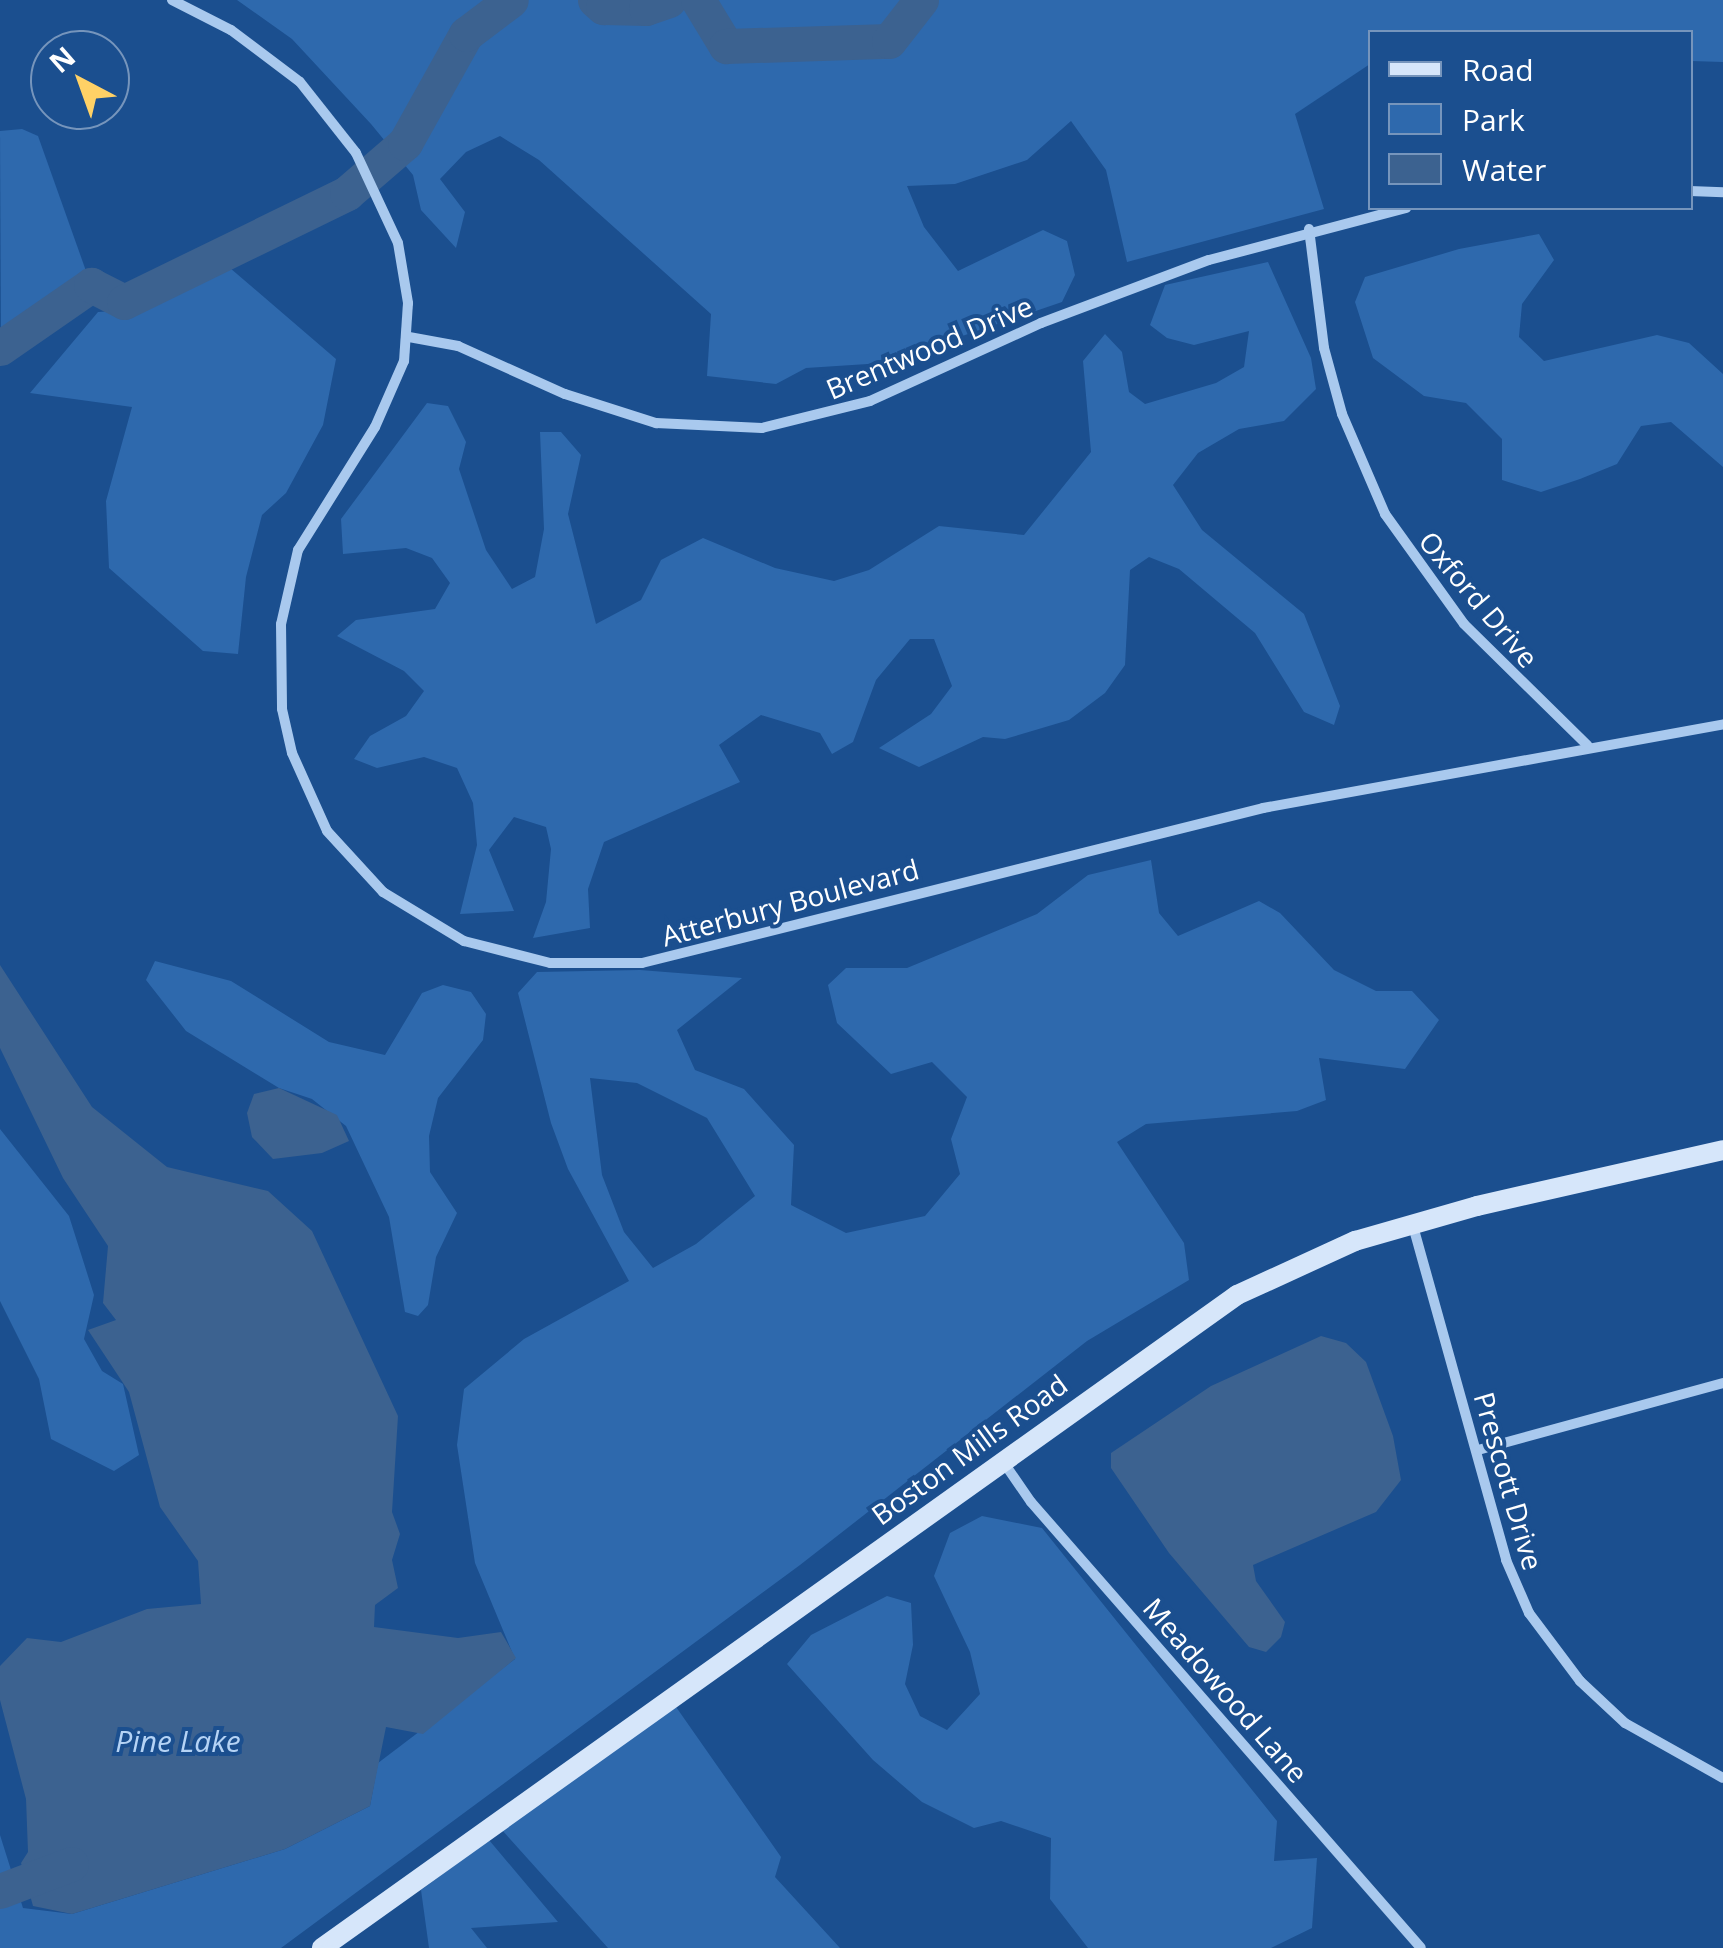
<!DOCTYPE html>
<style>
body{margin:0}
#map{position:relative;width:1723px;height:1948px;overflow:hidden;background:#1b4f8f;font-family:"Open Sans",sans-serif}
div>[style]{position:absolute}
.green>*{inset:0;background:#2e69ad}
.water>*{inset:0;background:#3c6290}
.river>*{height:35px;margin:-17.5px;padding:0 17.5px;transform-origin:17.5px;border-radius:17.5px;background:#3c6290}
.street>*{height:10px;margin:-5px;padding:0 5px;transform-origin:5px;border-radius:5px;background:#a9c9ee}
.secondary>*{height:20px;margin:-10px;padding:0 10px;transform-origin:10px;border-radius:10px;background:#d6e6fa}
span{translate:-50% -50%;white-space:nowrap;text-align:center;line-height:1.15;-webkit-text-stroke:8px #1b4f8f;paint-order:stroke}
.street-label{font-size:28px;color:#fff}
.water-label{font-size:30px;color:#b5d3f5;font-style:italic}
.legend{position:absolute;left:1368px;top:30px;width:325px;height:180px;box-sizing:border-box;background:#1b4f8f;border:2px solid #7695bc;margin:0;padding:12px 18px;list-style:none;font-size:30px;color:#fff}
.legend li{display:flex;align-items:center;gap:20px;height:50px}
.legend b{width:50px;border:2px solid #7695bc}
.north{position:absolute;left:30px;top:30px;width:100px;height:100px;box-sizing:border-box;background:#1b4f8f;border:2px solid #7695bc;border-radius:50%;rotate:319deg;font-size:28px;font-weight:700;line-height:40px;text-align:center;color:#fff}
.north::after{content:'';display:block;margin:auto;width:35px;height:45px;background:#ffd166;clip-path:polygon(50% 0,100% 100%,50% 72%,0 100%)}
</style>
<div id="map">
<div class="green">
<div style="clip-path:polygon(237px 0,1723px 0,1723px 62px,1691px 61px,1690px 32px,1370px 32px,1370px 64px,1295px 114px,1324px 209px,1127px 262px,1106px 170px,1071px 121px,1027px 160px,955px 184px,907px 186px,924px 227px,958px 271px,1043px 230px,1067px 241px,1075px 275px,1062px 302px,883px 363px,806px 368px,776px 384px,707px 376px,711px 314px,539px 160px,500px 136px,466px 152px,440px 179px,465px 212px,456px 248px,421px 210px,413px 175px,371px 124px,292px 39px)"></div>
<div style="clip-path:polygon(22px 129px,38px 136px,91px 285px,1px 346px,0 131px)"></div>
<div style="clip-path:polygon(1539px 234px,1554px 260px,1522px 304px,1519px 337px,1544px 361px,1657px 335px,1689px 343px,1723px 374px,1723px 467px,1671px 422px,1641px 426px,1617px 464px,1580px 479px,1541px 492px,1502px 480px,1502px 439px,1466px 403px,1424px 396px,1373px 358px,1355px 302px,1365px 277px,1459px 249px)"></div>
<div style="clip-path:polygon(1268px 262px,1311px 358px,1316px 389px,1284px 421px,1239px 429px,1198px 453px,1173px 485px,1202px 530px,1304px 614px,1340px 706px,1334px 725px,1304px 712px,1255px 633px,1179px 569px,1149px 557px,1130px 570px,1125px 665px,1105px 693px,1069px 720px,1005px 739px,983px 737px,919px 767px,879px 748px,931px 714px,952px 686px,934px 639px,910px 639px,876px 680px,853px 742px,832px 754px,820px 733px,761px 715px,719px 745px,740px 782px,604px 842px,588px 889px,590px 928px,533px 938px,546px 902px,551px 849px,546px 827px,514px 817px,489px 850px,514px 911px,460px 914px,477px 845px,473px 803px,457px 768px,424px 757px,377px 768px,354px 759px,370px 736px,406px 716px,424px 691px,404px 671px,337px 636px,356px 620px,435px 609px,450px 583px,432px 558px,406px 548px,343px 554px,341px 519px,427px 403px,448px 406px,466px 442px,459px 469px,486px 550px,512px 589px,535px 577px,544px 529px,540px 432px,561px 432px,581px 455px,568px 514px,596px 624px,641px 600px,661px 560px,703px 538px,775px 568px,834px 581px,869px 570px,939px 526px,1024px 535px,1091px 452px,1083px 361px,1105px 334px,1122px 352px,1129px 392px,1145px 404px,1216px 383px,1244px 367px,1249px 331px,1194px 345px,1167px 338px,1150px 325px,1165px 285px)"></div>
<div style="clip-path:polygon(230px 268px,336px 359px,323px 425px,286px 493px,262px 515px,246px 577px,238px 654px,203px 651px,109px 568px,106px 501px,132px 407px,30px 393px,98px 312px,136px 310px,176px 282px)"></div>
<div style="clip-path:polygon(evenodd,1151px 860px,1159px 913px,1178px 936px,1259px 901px,1280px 913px,1334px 970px,1376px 991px,1412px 991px,1439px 1020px,1405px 1069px,1319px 1058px,1326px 1100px,1297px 1111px,1146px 1124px,1117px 1142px,1184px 1243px,1189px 1280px,1087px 1341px,800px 1565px,281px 1948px,0 1948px,0 1835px,23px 1908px,72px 1914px,285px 1849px,370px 1806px,378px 1763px,515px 1659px,475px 1563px,457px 1445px,464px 1389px,524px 1339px,629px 1281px,568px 1169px,551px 1123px,518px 993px,537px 972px,640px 970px,742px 978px,677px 1030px,695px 1070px,744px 1089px,794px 1145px,791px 1205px,846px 1233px,925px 1216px,960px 1174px,951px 1139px,967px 1097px,932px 1062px,891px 1074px,837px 1023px,828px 985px,846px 968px,907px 968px,1037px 914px,1088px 875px,1151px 860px,590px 1078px,637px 1083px,707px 1118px,755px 1196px,696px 1244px,653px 1268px,624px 1232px,602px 1175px,590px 1078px)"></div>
<div style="clip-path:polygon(155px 961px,231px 981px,329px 1042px,385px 1055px,422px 993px,443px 985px,471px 992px,486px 1014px,483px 1040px,438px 1098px,429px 1136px,430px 1172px,457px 1213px,436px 1257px,428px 1305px,418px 1316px,405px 1312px,389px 1217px,346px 1126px,312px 1099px,279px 1088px,186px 1031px,146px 980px)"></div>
<div style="clip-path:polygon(0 1129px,69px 1216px,94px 1295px,84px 1339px,102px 1371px,123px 1384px,139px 1455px,114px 1471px,51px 1439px,39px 1379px,0 1301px)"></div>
<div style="clip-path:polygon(982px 1516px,1042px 1528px,1277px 1821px,1274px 1861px,1317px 1858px,1312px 1928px,1271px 1948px,1088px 1948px,1050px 1899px,1051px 1838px,1001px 1821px,974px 1828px,922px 1802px,873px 1760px,787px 1664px,811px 1635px,887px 1596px,911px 1603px,913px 1645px,905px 1684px,920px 1716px,947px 1730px,980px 1694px,970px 1652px,934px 1576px,950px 1533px)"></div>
<div style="clip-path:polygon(674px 1704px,781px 1857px,775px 1877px,840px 1948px,608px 1948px,502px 1830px)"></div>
<div style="clip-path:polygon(489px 1840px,558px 1922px,471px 1928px,487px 1948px,429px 1948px,421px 1890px)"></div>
</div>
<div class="water">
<div style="clip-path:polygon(0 965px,92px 1107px,167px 1167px,268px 1191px,312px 1231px,398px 1416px,392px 1512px,400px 1534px,392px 1560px,398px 1588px,375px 1605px,374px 1627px,458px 1638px,501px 1632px,516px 1658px,423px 1734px,386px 1727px,370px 1806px,285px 1849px,72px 1914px,33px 1906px,21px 1863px,28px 1852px,26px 1799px,0 1700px,0 1666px,27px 1638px,61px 1642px,147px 1609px,201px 1604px,198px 1561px,160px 1507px,129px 1392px,88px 1330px,116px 1320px,103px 1303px,108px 1246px,63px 1178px,0 1048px)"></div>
<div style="clip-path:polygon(279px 1088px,337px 1115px,349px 1141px,322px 1153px,273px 1159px,252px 1137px,247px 1113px,254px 1094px)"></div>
<div style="clip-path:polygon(1321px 1336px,1346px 1343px,1366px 1362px,1393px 1436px,1401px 1480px,1376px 1512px,1253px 1565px,1256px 1581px,1285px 1622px,1281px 1637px,1266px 1652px,1249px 1647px,1169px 1553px,1111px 1468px,1111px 1453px,1211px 1386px)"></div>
</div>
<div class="river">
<div style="left:595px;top:0;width:11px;rotate:41deg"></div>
<div style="left:603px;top:7px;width:43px;rotate:1.3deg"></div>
<div style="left:646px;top:8px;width:24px;rotate:-19deg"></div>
<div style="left:698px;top:0;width:54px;rotate:58.7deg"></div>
<div style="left:726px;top:46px;width:163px;rotate:-1.8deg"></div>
<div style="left:889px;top:41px;width:52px;rotate:-52deg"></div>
<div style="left:0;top:348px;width:111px;rotate:-34.7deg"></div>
<div style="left:91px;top:285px;width:37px;rotate:27deg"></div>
<div style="left:124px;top:302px;width:248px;rotate:-26deg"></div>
<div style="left:347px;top:193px;width:77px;rotate:-40.8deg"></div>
<div style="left:405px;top:143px;width:125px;rotate:-60.8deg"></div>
<div style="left:466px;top:34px;width:56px;rotate:-37.1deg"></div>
<div style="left:0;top:1891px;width:76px;rotate:-20.8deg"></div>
</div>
<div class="street">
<div style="left:172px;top:0;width:66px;rotate:27deg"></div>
<div style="left:231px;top:30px;width:86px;rotate:37deg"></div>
<div style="left:300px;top:82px;width:90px;rotate:51.7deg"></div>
<div style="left:356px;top:153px;width:99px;rotate:65deg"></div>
<div style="left:398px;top:243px;width:61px;rotate:80.5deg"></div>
<div style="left:408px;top:303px;width:58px;rotate:93.9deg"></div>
<div style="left:404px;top:361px;width:72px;rotate:113.7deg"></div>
<div style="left:375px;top:427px;width:145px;rotate:122deg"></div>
<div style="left:298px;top:550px;width:76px;rotate:102.9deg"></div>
<div style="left:281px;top:624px;width:85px;rotate:89.3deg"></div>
<div style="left:282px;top:709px;width:45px;rotate:77.2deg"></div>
<div style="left:292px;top:753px;width:85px;rotate:65.8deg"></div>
<div style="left:327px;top:831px;width:83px;rotate:47.4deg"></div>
<div style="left:383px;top:892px;width:95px;rotate:31.2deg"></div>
<div style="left:464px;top:941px;width:89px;rotate:14.3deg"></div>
<div style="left:550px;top:963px;width:92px"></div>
<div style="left:642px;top:963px;width:640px;rotate:-14.01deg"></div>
<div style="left:1263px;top:808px;width:468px;rotate:-10.3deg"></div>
<div style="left:1690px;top:191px;width:33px;rotate:2deg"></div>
<div style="left:1309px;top:229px;width:120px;rotate:82.8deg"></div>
<div style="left:1324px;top:348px;width:68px;rotate:74.7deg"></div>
<div style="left:1342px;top:414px;width:109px;rotate:66.7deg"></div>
<div style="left:1385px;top:514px;width:135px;rotate:54.3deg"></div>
<div style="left:1464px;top:624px;width:173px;rotate:44.5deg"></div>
<div style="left:409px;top:337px;width:50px;rotate:10.4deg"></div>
<div style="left:458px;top:346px;width:117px;rotate:24.2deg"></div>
<div style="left:565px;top:394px;width:96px;rotate:17.7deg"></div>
<div style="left:656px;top:423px;width:106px;rotate:2.7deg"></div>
<div style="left:762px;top:428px;width:111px;rotate:-14deg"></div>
<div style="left:870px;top:401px;width:188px;rotate:-24.5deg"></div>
<div style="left:1041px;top:323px;width:179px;rotate:-20.6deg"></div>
<div style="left:1209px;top:260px;width:204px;rotate:-14.8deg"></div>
<div style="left:1413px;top:1226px;width:347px;rotate:74.4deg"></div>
<div style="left:1506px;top:1560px;width:58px;rotate:66.5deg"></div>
<div style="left:1529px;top:1613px;width:85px;rotate:53.1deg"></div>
<div style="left:1580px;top:1681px;width:62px;rotate:43deg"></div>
<div style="left:1625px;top:1723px;width:112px;rotate:29.3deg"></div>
<div style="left:1478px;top:1450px;width:254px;rotate:-15.3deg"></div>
<div style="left:1002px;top:1460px;width:51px;rotate:55.4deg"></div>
<div style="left:1031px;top:1502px;width:592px;rotate:48.83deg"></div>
</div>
<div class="secondary">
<div style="left:322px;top:1948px;width:1124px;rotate:-35.51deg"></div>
<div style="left:1237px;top:1295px;width:130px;rotate:-24.6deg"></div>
<div style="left:1355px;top:1241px;width:127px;rotate:-16deg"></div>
<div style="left:1477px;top:1206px;width:252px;rotate:-12.8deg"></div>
</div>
<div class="street-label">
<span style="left:929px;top:347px;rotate:-23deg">Brentwood Drive</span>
<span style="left:1479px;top:599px;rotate:50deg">Oxford Drive</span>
<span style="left:790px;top:902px;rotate:-15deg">Atterbury Boulevard</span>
<span style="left:969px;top:1449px;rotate:-36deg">Boston Mills Road</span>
<span style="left:1509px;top:1481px;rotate:74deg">Prescott Drive</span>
<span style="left:1226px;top:1690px;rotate:49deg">Meadowood Lane</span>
</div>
<div class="water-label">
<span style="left:178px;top:1741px">Pine Lake</span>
</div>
<ul class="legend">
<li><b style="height:12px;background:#d6e6fa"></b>Road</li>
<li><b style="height:28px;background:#2e69ad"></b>Park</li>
<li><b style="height:28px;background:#3c6290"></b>Water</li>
</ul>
<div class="north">N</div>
</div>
